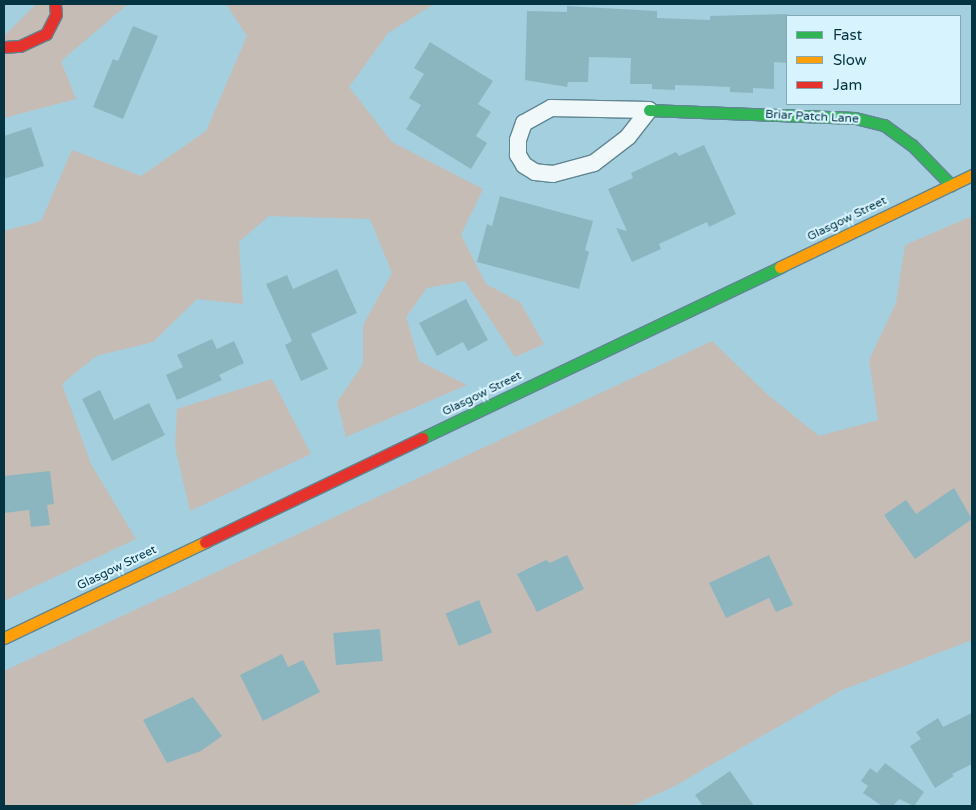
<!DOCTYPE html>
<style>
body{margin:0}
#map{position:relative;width:976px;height:810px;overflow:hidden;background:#a4cfde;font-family:"Varela Round",sans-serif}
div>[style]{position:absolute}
.green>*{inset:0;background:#c6bcb6}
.building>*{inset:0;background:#8cb6bf;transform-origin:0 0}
.roads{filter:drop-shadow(1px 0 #608692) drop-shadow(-1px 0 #608692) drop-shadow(0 1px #608692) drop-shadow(0 -1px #608692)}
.street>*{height:16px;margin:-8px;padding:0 8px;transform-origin:8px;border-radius:8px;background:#f1f8fa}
.fast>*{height:11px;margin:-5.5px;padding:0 5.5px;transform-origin:5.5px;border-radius:5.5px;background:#30b455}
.slow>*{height:11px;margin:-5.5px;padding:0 5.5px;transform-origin:5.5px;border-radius:5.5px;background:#ff9f0a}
.jam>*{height:11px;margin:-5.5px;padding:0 5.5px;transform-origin:5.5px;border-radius:5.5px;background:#e5322d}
span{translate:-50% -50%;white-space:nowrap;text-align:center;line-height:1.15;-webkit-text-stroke:4.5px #d7f3fe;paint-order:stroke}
.street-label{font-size:12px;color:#043442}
.frame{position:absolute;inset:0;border:5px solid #043442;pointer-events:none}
.legend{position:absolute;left:786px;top:15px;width:175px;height:90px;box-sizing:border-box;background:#d7f3fe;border:1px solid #83a7b3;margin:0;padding:6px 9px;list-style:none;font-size:15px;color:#043442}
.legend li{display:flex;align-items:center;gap:10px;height:25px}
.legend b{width:25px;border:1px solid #83a7b3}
</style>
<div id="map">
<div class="green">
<div style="clip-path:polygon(36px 4px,128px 4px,61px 61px,76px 99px,4px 118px,4px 36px)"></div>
<div style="clip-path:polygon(226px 4px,434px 4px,388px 33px,349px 87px,392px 142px,483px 189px,461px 235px,486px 284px,520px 302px,544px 344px,515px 357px,465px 281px,427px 288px,406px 317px,419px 361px,467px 385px,346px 437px,337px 402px,363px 364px,363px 325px,392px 273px,370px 219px,269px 216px,239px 242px,243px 304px,197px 299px,153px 342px,96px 356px,62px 384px,91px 464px,136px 539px,4px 601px,4px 231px,41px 221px,72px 150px,141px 176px,206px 131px,247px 36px)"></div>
<div style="clip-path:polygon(972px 216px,972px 640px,842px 690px,673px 787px,631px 806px,4px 806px,4px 671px,712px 341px,767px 394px,819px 436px,878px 420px,869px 360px,896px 303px,905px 245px)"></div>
<div style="clip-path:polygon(272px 379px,311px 454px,190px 511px,175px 447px,177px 409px)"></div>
</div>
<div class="building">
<div style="clip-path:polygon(567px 6px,657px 11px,657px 18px,710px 20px,710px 16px,787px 14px,787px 63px,774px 62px,774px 89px,753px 88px,753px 93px,730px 92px,730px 87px,708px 86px,675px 85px,675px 90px,652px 89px,652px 84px,630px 84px,631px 58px,589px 57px,588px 82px,568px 82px,567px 87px,525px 80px,527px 11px,567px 12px)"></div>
<div style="clip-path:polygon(133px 26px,158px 36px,123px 119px,93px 107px,113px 59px,118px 61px)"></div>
<div style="clip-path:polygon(430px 42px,493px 81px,478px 104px,491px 112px,476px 136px,487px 143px,471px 169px,406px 129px,421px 105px,409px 98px,424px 74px,414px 68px)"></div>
<div style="clip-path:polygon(31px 127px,44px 166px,4px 179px,4px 136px)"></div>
<div style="clip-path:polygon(704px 145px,736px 214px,709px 227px,707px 222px,659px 244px,661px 249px,632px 262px,616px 228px,627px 231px,608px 189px,633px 178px,631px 173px,676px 152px,679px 156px)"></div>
<div style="clip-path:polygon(500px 196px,593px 221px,585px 250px,589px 252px,579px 289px,477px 262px,487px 224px,492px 226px)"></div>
<div style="clip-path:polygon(337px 269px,357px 313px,311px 334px,328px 369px,301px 381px,285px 345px,292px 341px,266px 284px,287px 275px,293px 289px)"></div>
<div style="clip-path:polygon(466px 299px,488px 340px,468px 351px,463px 342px,437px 356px,419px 323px)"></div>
<div style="clip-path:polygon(212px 339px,217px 349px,234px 341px,244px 363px,219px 375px,222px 380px,177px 400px,166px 375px,183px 367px,177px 355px)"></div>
<div style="clip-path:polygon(100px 390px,114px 420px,149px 403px,165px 435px,112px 461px,82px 399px)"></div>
<div style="clip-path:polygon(50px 471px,54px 504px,47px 505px,50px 525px,31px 527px,29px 510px,4px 513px,4px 476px)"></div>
<div style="clip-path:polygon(954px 488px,972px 519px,915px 559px,884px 515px,906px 500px,916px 514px)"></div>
<div style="clip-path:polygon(567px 555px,584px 589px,537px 612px,517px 574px,546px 560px,550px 563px)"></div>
<div style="clip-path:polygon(769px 555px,793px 605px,776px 612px,769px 598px,726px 618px,709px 583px)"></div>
<div style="left:479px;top:600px;width:35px;height:36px;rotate:68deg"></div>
<div style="left:380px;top:629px;width:32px;height:47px;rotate:85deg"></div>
<div style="clip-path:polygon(282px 654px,288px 667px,303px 660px,320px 692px,263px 721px,240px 675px)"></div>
<div style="clip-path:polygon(193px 697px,222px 736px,201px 751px,167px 763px,143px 720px)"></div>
<div style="clip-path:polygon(972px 713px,972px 764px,952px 774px,954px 776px,935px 788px,910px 746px,921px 739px,916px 732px,938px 718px,943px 727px)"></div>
<div style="clip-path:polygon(885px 763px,924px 792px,914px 806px,899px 799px,893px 806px,882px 806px,863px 793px,868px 786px,861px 781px,870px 768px,877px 773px)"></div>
<div style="clip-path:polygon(730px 771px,754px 806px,703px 806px,695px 795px)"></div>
</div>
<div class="roads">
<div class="street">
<div style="left:551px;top:108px;width:98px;rotate:1.2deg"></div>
<div style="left:649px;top:110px;width:34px;rotate:128deg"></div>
<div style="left:628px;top:137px;width:43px;rotate:142.6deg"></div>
<div style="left:594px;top:163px;width:42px;rotate:165deg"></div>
<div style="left:553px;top:174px;width:18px;rotate:-174deg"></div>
<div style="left:535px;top:172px;width:13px;rotate:-148deg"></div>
<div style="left:524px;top:165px;width:12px;rotate:-121deg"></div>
<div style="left:518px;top:155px;width:15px;rotate:-90deg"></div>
<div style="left:518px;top:140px;width:18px;rotate:-71deg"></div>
<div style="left:524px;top:123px;width:31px;rotate:-29deg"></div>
</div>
<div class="fast">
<div style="left:649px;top:110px;width:206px;rotate:2.2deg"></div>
<div style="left:855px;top:118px;width:30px;rotate:14deg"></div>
<div style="left:884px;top:125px;width:34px;rotate:36deg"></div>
<div style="left:912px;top:145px;width:56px;rotate:45.7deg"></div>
<div style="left:422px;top:438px;width:397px;rotate:-25.5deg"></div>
</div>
<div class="slow">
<div style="left:780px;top:267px;width:213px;rotate:-25.6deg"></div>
<div style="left:4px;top:638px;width:223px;rotate:-25.5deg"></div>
</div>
<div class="jam">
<div style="left:4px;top:47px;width:16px;rotate:-4deg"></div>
<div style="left:20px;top:46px;width:29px;rotate:-25deg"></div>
<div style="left:46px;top:34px;width:22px;rotate:-63deg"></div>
<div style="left:56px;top:14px;width:10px;rotate:-96deg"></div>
<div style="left:205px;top:542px;width:241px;rotate:-25.6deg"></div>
</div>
</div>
<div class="street-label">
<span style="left:812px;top:117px;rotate:3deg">Briar Patch Lane</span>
<span style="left:847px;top:219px;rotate:-26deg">Glasgow Street</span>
<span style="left:482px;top:394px;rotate:-26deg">Glasgow Street</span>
<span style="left:117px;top:568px;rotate:-26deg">Glasgow Street</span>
</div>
<div class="frame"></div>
<ul class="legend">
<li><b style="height:6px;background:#30b455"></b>Fast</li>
<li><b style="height:6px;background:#ff9f0a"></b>Slow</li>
<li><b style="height:6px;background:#e5322d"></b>Jam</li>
</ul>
</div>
